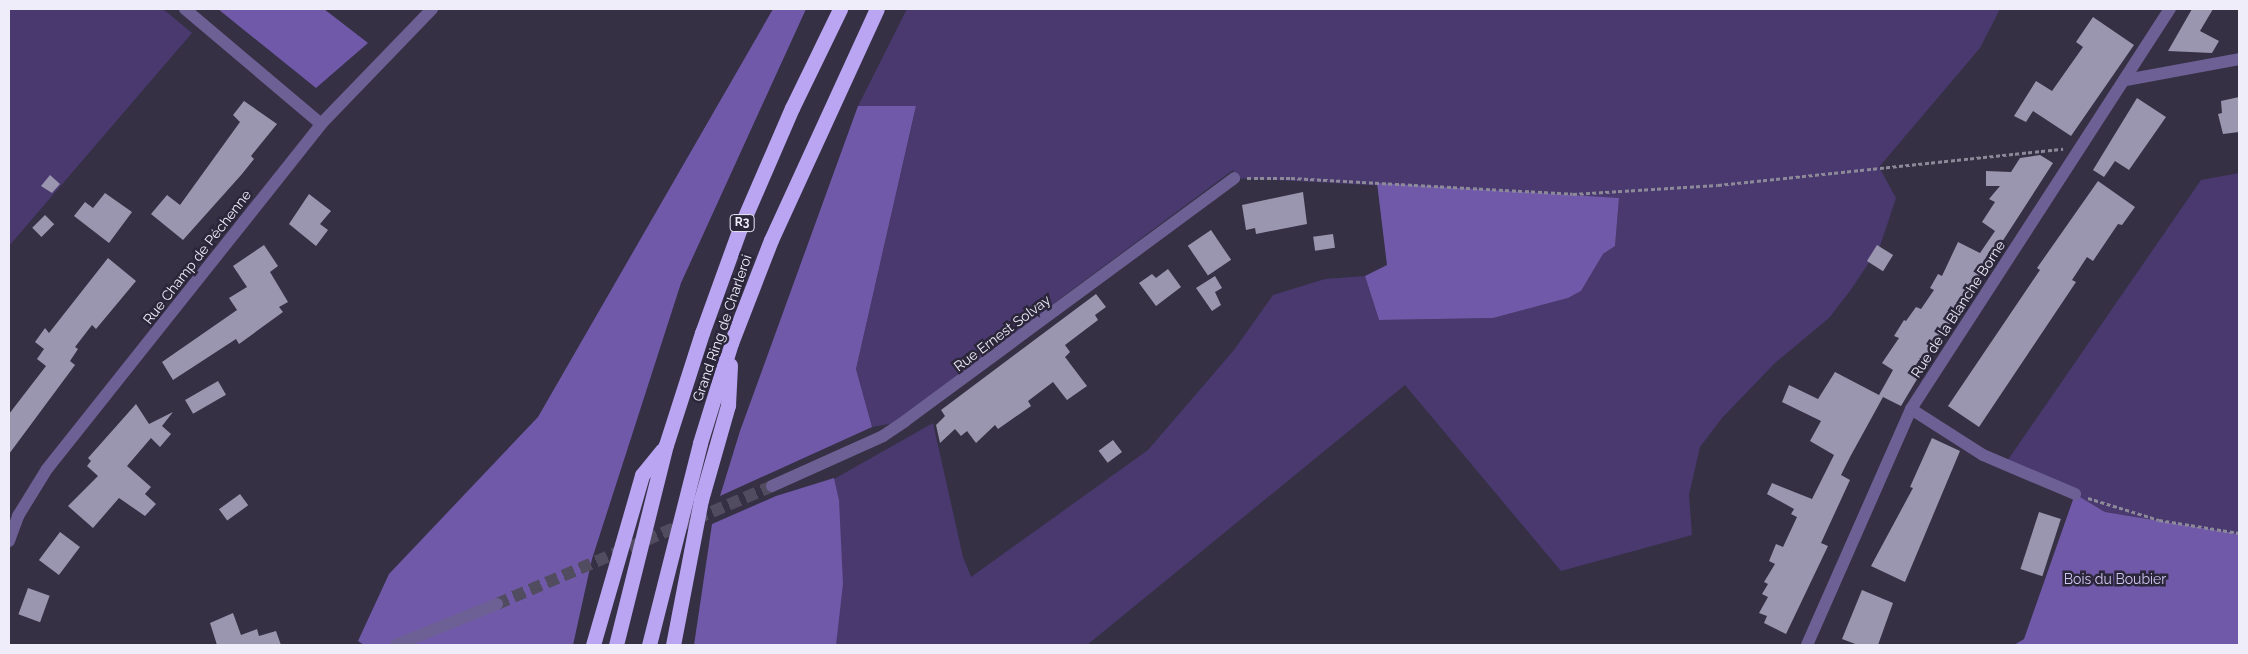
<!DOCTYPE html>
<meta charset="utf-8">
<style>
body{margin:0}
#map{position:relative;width:2248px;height:654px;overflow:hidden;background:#353044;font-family:Raleway,sans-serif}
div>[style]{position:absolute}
.green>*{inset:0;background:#49396f}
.forest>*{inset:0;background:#7059a8}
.building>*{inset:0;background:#9b96af;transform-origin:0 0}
.minor-tunnel>*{height:12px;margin-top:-6px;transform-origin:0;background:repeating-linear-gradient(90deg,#514c5f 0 12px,transparent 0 18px)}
.path>*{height:3px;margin-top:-1.5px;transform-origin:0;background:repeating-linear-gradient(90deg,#8c8999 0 4px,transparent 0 6.5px)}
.minor>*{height:12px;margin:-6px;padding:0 6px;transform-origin:6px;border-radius:6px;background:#6d6094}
.highway>*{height:15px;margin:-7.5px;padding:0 7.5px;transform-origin:7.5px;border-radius:7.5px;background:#b9a5f2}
span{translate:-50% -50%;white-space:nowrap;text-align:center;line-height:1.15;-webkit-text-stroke:5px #2b263a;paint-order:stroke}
.shield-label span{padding:1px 4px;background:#2b263a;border:1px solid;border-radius:4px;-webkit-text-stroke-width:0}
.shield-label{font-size:12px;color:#efedfa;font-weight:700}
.street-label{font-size:14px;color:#efedfa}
.park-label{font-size:14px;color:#d0c6f2}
.frame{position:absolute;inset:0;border:10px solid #efedfa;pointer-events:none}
</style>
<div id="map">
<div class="green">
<div style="clip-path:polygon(9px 9px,163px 9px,192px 33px,9px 246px)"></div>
<div style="clip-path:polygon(907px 9px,2000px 9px,1980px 48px,1879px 167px,1896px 198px,1880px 246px,1850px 291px,1829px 318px,1775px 363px,1722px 418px,1700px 447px,1689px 495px,1692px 535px,1561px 571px,1405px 385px,1087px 645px,836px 645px,839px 500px,834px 479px,933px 423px,963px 557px,971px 577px,1148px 450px,1234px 350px,1273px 295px,1325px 279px,1365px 276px,1379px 320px,1493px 318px,1568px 298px,1581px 291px,1603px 254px,1615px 246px,1619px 198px,1234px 178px,1233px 170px,1061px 298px,905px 421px,872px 427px,856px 369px,916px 107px,858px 106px)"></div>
<div style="clip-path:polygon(2239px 173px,2239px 534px,2105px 512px,2075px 494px,2005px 464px,2201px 180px)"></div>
</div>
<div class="forest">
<div style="clip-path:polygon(218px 9px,324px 9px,368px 43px,316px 88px)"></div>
<div style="clip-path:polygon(773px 9px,806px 9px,681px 283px,592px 559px,573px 645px,364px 645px,358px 641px,389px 574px,538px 417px)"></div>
<div style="clip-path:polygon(858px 106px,916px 106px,856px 369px,872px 427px,720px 496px,740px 431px)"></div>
<div style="clip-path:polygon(1377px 183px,1619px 198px,1615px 246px,1603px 254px,1581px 291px,1568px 298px,1493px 318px,1379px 320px,1365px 276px,1387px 265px)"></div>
<div style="clip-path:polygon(834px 478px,839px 500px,843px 584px,836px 645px,694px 645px,712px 524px,776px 496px)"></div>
<div style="clip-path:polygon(2075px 494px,2105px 512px,2239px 534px,2239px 645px,2014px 645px,2024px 639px)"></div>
</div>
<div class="building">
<div style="clip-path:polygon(2192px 9px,2213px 9px,2200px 31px,2219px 41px,2212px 53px,2168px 51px)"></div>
<div style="clip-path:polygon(2093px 17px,2134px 45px,2071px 136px,2033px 111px,2026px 122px,2014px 116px,2036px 81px,2052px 91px,2083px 47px,2076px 42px)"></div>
<div style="clip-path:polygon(2239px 97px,2239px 132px,2223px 134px,2218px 114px,2222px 113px,2221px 101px)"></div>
<div style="clip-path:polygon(2137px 98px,2166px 117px,2129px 170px,2115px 161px,2104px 177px,2093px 170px)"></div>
<div style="clip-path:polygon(244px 101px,277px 124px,251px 156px,254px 159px,242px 174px,183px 240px,151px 214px,167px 195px,180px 205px,240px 122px,233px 115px)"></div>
<div style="clip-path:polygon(2040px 155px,2053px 163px,1960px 307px,1901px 406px,1883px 397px,1850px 457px,1841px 475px,1850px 480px,1821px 543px,1828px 546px,1786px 634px,1764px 623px,1767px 616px,1759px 613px,1768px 597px,1762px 594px,1768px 584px,1764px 582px,1775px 564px,1769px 561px,1776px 544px,1783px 547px,1797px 517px,1791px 514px,1794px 509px,1767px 494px,1772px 483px,1812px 499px,1834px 455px,1810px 441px,1821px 421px,1782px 402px,1789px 385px,1818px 399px,1835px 372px,1879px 395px,1893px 370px,1882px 363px,1899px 338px,1894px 336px,1904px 320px,1906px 321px,1916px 307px,1921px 309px,1934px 290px,1930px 288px,1938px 274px,1942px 276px,1958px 242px,1980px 253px,1995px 231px,1982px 222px,1995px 202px,1989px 199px,2000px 186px,1986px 186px,1986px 171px,2011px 172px,2020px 158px)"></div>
<div style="clip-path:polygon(50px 175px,60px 184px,52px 193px,41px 186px)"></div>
<div style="clip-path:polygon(2098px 181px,2135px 207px,2122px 225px,2118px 224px,2093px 261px,2087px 257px,2072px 280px,2076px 282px,1979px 427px,1948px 406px,2040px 270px,2037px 268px)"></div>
<div style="clip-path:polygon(1303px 192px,1307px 224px,1256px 234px,1255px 228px,1246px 230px,1242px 205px)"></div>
<div style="clip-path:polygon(105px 193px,132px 212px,109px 243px,74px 216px,85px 202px,93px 208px)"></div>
<div style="clip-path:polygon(309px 194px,331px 211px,320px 224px,328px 230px,316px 246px,289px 224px)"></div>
<div style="left:45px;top:215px;width:13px;height:18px;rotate:45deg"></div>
<div style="left:1211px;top:230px;width:36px;height:28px;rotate:56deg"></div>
<div style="left:1333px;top:234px;width:14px;height:20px;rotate:82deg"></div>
<div style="clip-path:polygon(264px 245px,278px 266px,270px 272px,288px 302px,279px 307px,283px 312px,239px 344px,236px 339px,173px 380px,162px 362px,237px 310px,229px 298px,247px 287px,233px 266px)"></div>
<div style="left:1877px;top:245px;width:19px;height:19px;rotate:32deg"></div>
<div style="clip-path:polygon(108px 258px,136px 281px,96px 329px,92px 325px,75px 347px,78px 349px,70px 361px,75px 365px,9px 454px,9px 414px,46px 366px,37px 359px,44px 349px,35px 342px,45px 328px,49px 333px)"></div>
<div style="clip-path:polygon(1168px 269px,1181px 287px,1156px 306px,1139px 283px,1152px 274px,1156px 278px)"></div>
<div style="clip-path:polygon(1215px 276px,1222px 288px,1215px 292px,1221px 305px,1212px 311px,1196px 288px)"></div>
<div style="clip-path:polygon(1096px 294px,1106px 307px,1095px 315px,1098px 320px,1065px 345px,1070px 352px,1065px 357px,1087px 386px,1067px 400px,1053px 382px,1028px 401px,1031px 406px,998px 429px,995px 425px,976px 443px,967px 431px,961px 436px,955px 429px,940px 443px,936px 425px,945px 416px,941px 410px)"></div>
<div style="left:218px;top:381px;width:16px;height:38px;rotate:60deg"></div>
<div style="clip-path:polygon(136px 404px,149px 424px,173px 412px,162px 426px,171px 434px,160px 447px,151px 438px,127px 466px,151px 487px,145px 494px,156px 504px,145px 516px,119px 498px,93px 528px,68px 506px,98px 476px,87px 466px,91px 461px,88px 458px)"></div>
<div style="clip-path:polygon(1932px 438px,1960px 451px,1905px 582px,1871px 566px,1913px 488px,1910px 487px)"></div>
<div style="left:1113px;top:440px;width:15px;height:18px;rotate:53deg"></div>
<div style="left:240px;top:494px;width:14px;height:26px;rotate:54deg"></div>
<div style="left:2039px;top:512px;width:23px;height:60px;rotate:18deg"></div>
<div style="left:60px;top:532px;width:25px;height:35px;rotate:37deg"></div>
<div style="left:28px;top:588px;width:23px;height:28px;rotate:20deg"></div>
<div style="clip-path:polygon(1862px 590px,1893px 603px,1878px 645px,1858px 645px,1842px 639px)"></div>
<div style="clip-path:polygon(233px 613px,241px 635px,257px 629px,259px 636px,276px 631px,281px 645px,217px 645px,210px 623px)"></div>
</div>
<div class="minor-tunnel">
<div style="left:497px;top:604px;width:299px;rotate:-23.2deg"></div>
</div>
<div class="path">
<div style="left:1247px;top:178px;width:44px"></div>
<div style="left:1291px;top:178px;width:282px;rotate:3.2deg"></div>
<div style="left:1573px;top:194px;width:145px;rotate:-3.6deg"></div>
<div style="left:1718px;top:185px;width:347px;rotate:-6deg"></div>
<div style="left:2088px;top:498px;width:74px;rotate:17.2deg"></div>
<div style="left:2159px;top:520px;width:81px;rotate:9.2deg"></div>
</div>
<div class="minor">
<div style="left:185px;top:9px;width:178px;rotate:40.2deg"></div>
<div style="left:2126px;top:80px;width:115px;rotate:-10.5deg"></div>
<div style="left:1911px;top:409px;width:85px;rotate:32.6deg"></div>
<div style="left:1983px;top:455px;width:100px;rotate:23deg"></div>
<div style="left:772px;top:486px;width:122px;rotate:-24.2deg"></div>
<div style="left:883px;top:436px;width:27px;rotate:-34deg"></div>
<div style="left:905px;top:421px;width:409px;rotate:-36.4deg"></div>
<div style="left:9px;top:541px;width:27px;rotate:-70deg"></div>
<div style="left:18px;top:516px;width:55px;rotate:-58.3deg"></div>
<div style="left:47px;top:469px;width:441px;rotate:-51.5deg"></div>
<div style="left:321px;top:124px;width:160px;rotate:-46deg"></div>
<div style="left:396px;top:645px;width:109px;rotate:-22.1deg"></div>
<div style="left:1807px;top:645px;width:258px;rotate:-66.2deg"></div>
<div style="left:1911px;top:409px;width:477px;rotate:-57.1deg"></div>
</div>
<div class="highway">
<div style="left:593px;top:645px;width:177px;rotate:-73.9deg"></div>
<div style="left:642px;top:475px;width:32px;rotate:-51deg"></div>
<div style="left:616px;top:645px;width:206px;rotate:-76deg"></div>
<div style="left:666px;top:445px;width:118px;rotate:-72.2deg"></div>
<div style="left:702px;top:333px;width:112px;rotate:-70.1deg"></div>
<div style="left:740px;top:228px;width:131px;rotate:-66.6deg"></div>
<div style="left:792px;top:108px;width:110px;rotate:-64.1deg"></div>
<div style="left:649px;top:645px;width:208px;rotate:-75.8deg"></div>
<div style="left:700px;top:443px;width:105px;rotate:-72.8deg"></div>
<div style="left:731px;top:343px;width:110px;rotate:-68.8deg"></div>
<div style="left:771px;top:240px;width:254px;rotate:-65.4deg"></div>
<div style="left:673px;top:645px;width:148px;rotate:-79.1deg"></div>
<div style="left:701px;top:500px;width:99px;rotate:-74.1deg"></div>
<div style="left:728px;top:405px;width:40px;rotate:-87.1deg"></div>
</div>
<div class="shield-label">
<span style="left:742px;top:223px">R3</span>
</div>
<div class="street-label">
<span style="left:197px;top:257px;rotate:-52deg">Rue Champ de Péchenne</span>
<span style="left:1958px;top:309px;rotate:-57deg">Rue de la Blanche Borne</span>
<span style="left:722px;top:328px;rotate:-71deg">Grand Ring de Charleroi</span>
<span style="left:1002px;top:333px;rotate:-37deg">Rue Ernest Solvay</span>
</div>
<div class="park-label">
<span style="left:2115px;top:579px">Bois du Boubier</span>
</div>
<div class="frame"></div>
</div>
